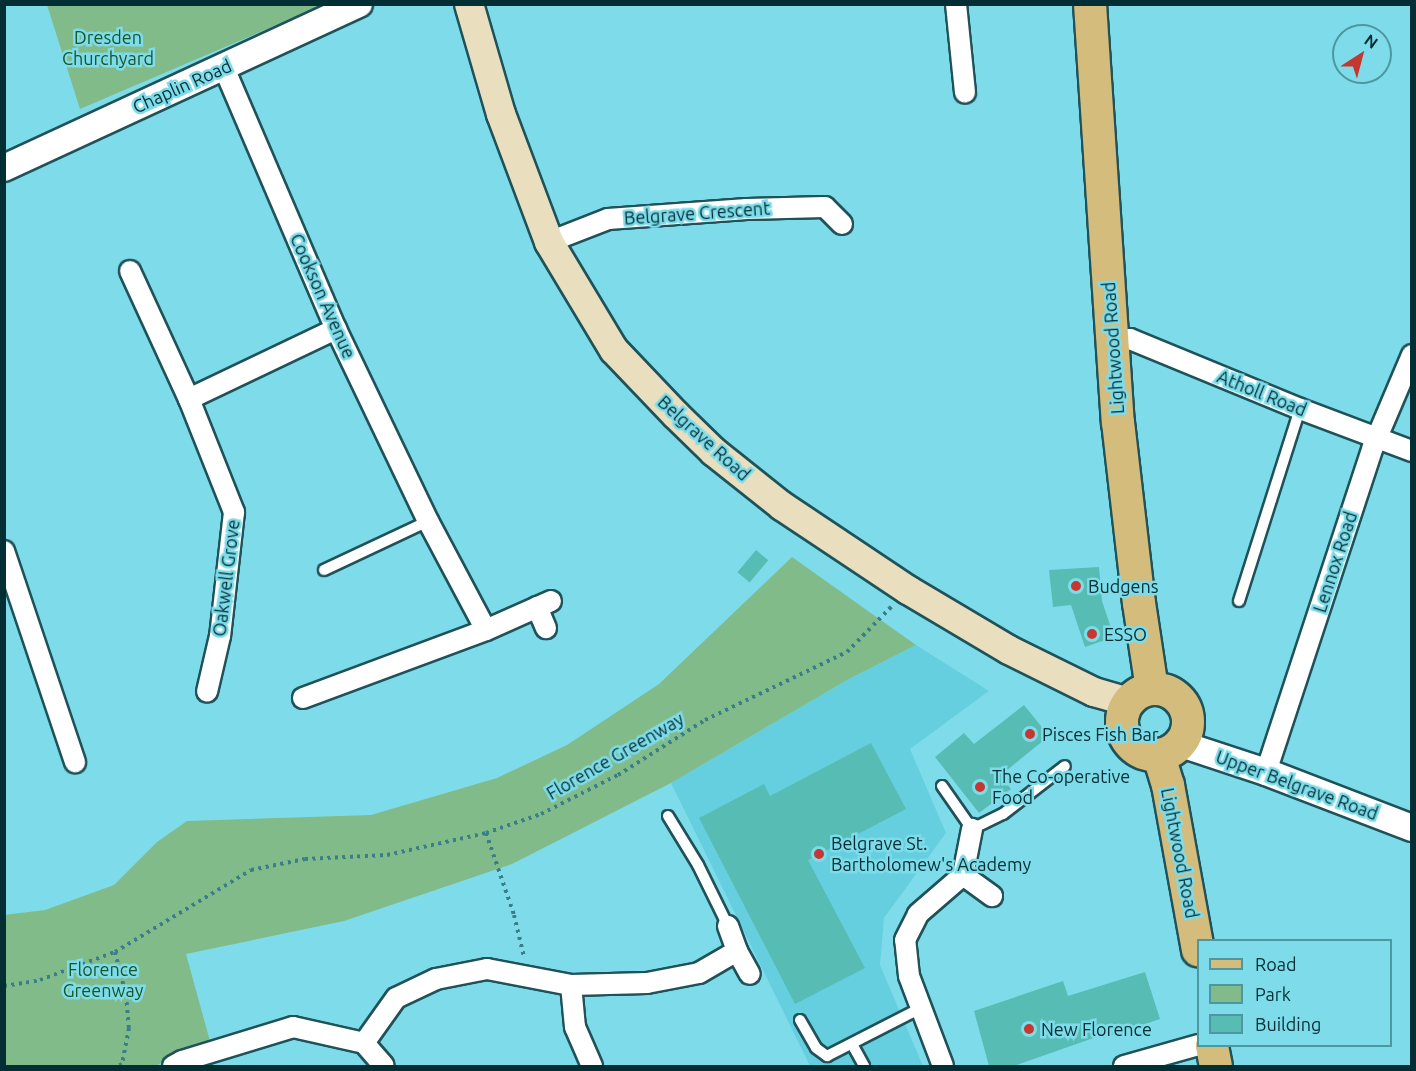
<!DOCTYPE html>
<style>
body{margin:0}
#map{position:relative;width:1416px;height:1071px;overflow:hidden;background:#7edcea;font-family:Ubuntu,sans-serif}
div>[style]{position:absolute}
.built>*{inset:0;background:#66cfdf}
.green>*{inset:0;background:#82bb8a}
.building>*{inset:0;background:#57bcb4;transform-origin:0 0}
.path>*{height:4px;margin-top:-2px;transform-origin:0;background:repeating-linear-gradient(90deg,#3b7e87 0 3px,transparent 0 7.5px)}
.roads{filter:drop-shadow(2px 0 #1f5259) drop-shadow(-2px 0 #1f5259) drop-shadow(0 2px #1f5259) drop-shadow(0 -2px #1f5259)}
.service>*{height:10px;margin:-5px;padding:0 5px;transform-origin:5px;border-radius:5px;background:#fff}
.minor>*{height:20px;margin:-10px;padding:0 10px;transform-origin:10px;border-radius:10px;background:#fff}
.tertiary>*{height:26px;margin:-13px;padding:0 13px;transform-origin:13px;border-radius:13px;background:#fff}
.secondary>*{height:28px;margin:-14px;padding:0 14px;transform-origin:14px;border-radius:14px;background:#e9debe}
.primary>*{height:32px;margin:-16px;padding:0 16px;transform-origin:16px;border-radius:16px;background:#d3bc7c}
.primary>.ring{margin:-16px;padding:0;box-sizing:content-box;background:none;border:32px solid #d3bc7c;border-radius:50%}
.dots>*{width:16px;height:16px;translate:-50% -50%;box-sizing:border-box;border:3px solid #7edcea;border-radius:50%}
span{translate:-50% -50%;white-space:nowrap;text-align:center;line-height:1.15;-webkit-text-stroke:5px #7edcea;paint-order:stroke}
.park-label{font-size:18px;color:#175627}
.street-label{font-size:18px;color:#032f34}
.poi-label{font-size:18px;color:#032f34}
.left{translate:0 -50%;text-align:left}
.frame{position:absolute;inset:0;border:6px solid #032f34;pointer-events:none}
.legend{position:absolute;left:1197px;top:939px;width:195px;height:108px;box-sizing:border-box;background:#7edcea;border:2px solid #4d97a1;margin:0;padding:8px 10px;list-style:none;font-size:18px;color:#032f34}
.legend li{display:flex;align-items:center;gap:12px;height:30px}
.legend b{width:30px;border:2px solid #4d97a1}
.north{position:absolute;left:1332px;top:24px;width:60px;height:60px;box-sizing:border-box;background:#7edcea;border:2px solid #4d97a1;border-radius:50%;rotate:36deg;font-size:16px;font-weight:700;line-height:24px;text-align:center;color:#032f34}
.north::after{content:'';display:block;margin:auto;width:21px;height:27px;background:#c5372f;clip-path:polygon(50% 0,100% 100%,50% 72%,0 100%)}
</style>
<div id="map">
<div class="built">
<div style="clip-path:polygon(916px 645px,989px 691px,910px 749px,946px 833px,884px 918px,880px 965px,923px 1066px,810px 1066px,671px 783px,847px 680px)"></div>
</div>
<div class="green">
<div style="clip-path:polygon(47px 5px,47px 4px,323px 5px,80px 109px)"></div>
<div style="clip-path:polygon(792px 557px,916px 645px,847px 680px,671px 783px,512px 864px,344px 921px,186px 954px,210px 1041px,176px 1054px,156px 1066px,5px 1066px,4px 915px,45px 910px,114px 885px,157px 842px,187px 821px,371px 815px,497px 778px,567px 745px,659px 684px)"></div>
</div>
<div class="building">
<div style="left:756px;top:550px;width:16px;height:29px;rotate:40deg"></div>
<div style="clip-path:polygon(1099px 567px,1102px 601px,1114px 637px,1085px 647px,1071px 605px,1053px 607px,1049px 570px)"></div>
<div style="clip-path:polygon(1024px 705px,1049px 736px,1001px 775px,1011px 789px,979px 813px,935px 757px,964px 733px,974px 744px)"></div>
<div style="clip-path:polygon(871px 743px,906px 809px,808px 860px,865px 968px,795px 1004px,699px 818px,764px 784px,770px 796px)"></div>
<div style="clip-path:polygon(1145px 972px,1160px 1019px,1103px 1038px,1102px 1035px,1014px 1066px,989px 1066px,974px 1011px,1063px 981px,1068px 996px)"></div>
</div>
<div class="path">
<div style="left:486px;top:833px;width:87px;rotate:71.1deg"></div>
<div style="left:514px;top:915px;width:43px;rotate:76.6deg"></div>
<div style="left:115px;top:952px;width:44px;rotate:75.7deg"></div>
<div style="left:126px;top:995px;width:33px;rotate:85deg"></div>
<div style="left:129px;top:1028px;width:37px;rotate:101deg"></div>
<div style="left:122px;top:1064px;width:4px;rotate:153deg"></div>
<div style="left:4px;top:986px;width:36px;rotate:-9deg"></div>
<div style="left:40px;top:980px;width:80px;rotate:-20.5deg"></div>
<div style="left:115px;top:952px;width:159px;rotate:-31.1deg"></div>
<div style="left:251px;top:870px;width:55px;rotate:-11.5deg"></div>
<div style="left:305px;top:859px;width:82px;rotate:-2.8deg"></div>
<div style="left:387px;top:855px;width:101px;rotate:-12.5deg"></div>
<div style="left:486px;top:833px;width:58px;rotate:-19.1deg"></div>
<div style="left:541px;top:814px;width:86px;rotate:-26.9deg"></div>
<div style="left:618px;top:775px;width:103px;rotate:-32.3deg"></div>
<div style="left:705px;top:720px;width:157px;rotate:-25.6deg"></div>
<div style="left:847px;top:652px;width:64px;rotate:-45.6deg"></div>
</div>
<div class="roads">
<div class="service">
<div style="left:324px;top:570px;width:115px;rotate:-25.2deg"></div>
<div style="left:1239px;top:601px;width:201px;rotate:-72.4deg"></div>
<div style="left:942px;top:786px;width:52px;rotate:55.1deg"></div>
<div style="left:972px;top:829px;width:34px;rotate:-26deg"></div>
<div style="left:1003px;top:814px;width:78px;rotate:-37.7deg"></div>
<div style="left:668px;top:816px;width:57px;rotate:58.5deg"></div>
<div style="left:698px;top:865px;width:68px;rotate:63.8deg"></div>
<div style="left:800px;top:1020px;width:32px;rotate:60deg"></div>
<div style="left:816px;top:1048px;width:14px;rotate:36deg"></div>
<div style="left:827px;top:1056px;width:106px;rotate:-27.1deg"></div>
<div style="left:852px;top:1044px;width:25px;rotate:61deg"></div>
</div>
<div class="minor">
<div style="left:956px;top:4px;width:89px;rotate:84.2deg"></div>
<div style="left:224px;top:68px;width:284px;rotate:66.8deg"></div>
<div style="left:336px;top:329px;width:213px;rotate:64.4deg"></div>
<div style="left:428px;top:521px;width:123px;rotate:62deg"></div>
<div style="left:549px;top:242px;width:63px;rotate:-21.3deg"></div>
<div style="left:608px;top:219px;width:139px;rotate:-4.1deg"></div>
<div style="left:747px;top:209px;width:78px;rotate:-1.5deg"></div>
<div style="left:825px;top:207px;width:24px;rotate:45deg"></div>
<div style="left:130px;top:271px;width:141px;rotate:65.3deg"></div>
<div style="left:189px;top:399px;width:122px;rotate:68.3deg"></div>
<div style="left:234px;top:512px;width:125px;rotate:96.4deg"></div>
<div style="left:220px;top:636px;width:57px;rotate:103.1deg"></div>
<div style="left:1112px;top:341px;width:18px;rotate:-6deg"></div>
<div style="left:1130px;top:339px;width:184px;rotate:22.4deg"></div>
<div style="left:1300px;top:409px;width:120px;rotate:20.6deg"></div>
<div style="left:189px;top:399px;width:163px;rotate:-25.5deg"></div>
<div style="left:4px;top:551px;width:223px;rotate:71.4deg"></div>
<div style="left:537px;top:607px;width:23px;rotate:67deg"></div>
<div style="left:303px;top:698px;width:195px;rotate:-20.4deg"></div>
<div style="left:486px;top:630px;width:71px;rotate:-24deg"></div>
<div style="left:1266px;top:772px;width:342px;rotate:-71.8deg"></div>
<div style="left:1373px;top:447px;width:100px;rotate:-67deg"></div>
<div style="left:963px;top:875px;width:47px;rotate:-78.9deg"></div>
<div style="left:728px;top:926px;width:27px;rotate:70deg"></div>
<div style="left:737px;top:951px;width:26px;rotate:61deg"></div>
<div style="left:571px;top:985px;width:42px;rotate:84.6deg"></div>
<div style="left:575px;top:1027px;width:43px;rotate:66.4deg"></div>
<div style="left:364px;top:1043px;width:55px;rotate:-54.6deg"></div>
<div style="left:396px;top:998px;width:44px;rotate:-25.4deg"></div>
<div style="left:436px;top:979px;width:52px;rotate:-11.1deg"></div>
<div style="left:487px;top:969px;width:86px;rotate:10.8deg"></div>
<div style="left:571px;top:985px;width:76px;rotate:-1.5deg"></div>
<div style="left:647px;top:983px;width:53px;rotate:-10.9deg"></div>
<div style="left:699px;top:973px;width:44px;rotate:-30.1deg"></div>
<div style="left:173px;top:1066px;width:10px;rotate:-29deg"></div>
<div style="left:182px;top:1061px;width:116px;rotate:-17deg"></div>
<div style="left:293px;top:1027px;width:73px;rotate:12.7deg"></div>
<div style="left:364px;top:1043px;width:30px;rotate:49deg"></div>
<div style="left:943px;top:1066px;width:96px;rotate:-110.7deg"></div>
<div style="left:909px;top:976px;width:36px;rotate:-96deg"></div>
<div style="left:905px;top:940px;width:29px;rotate:-63deg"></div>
<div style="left:918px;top:914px;width:60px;rotate:-40.9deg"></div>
<div style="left:963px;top:875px;width:36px;rotate:36deg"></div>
<div style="left:1124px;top:1066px;width:77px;rotate:-15.8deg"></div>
</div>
<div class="tertiary">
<div style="left:4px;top:168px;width:391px;rotate:-24.8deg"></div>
<div style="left:1181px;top:744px;width:89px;rotate:18.2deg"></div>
<div style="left:1266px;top:772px;width:156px;rotate:21deg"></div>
</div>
<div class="secondary">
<div style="left:469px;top:4px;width:115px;rotate:73.8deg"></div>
<div style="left:501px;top:114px;width:137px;rotate:69.4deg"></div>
<div style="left:549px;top:242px;width:126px;rotate:59deg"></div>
<div style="left:614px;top:350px;width:90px;rotate:46.4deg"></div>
<div style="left:676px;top:415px;width:53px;rotate:44.2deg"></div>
<div style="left:714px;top:452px;width:87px;rotate:38.5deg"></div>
<div style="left:782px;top:506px;width:151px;rotate:33.7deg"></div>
<div style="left:908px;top:590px;width:117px;rotate:30.7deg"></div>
<div style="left:1009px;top:650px;width:95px;rotate:26.3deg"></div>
<div style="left:1094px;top:692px;width:35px;rotate:16deg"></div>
</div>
<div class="primary">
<div style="left:1090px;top:4px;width:419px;rotate:86.2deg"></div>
<div style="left:1118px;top:422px;width:182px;rotate:83.4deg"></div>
<div style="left:1139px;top:603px;width:87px;rotate:81.4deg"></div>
<div class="ring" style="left:1122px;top:689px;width:34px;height:34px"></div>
<div style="left:1159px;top:756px;width:30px;rotate:73deg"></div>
<div style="left:1168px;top:785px;width:168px;rotate:79.7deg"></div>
<div style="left:1212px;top:1046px;width:20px;rotate:79deg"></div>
</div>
</div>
<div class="dots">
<div style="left:1076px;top:586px;background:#c5372f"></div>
<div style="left:1092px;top:634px;background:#c5372f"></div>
<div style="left:1030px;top:734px;background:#c5372f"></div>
<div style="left:980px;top:787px;background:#c5372f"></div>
<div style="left:819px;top:854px;background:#c5372f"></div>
<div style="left:1029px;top:1029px;background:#c5372f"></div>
</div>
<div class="park-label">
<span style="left:108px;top:48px">Dresden<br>Churchyard</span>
<span style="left:103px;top:980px">Florence<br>Greenway</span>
</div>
<div class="street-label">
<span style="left:182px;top:86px;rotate:-24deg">Chaplin Road</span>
<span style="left:697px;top:213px;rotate:-4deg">Belgrave Crescent</span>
<span style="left:323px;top:296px;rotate:66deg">Cookson Avenue</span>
<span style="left:1113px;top:348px;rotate:-94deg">Lightwood Road</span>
<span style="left:1262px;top:393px;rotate:22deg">Atholl Road</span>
<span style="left:704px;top:438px;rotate:42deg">Belgrave Road</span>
<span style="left:1335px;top:562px;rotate:-72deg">Lennox Road</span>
<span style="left:226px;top:578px;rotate:-83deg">Oakwell Grove</span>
<span style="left:615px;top:756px;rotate:-30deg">Florence Greenway</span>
<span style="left:1297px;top:785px;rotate:20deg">Upper Belgrave Road</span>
<span style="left:1180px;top:853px;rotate:79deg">Lightwood Road</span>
</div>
<div class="poi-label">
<span class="left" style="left:1088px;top:586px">Budgens</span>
<span class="left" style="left:1104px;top:634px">ESSO</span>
<span class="left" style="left:1042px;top:734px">Pisces Fish Bar</span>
<span class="left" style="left:992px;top:787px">The Co-operative<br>Food</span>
<span class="left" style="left:831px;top:854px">Belgrave St.<br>Bartholomew's Academy</span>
<span class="left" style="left:1041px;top:1029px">New Florence</span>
</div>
<div class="frame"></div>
<ul class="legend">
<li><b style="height:8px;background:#d3bc7c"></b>Road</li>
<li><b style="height:16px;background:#82bb8a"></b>Park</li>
<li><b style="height:16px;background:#57bcb4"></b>Building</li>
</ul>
<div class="north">N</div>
</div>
